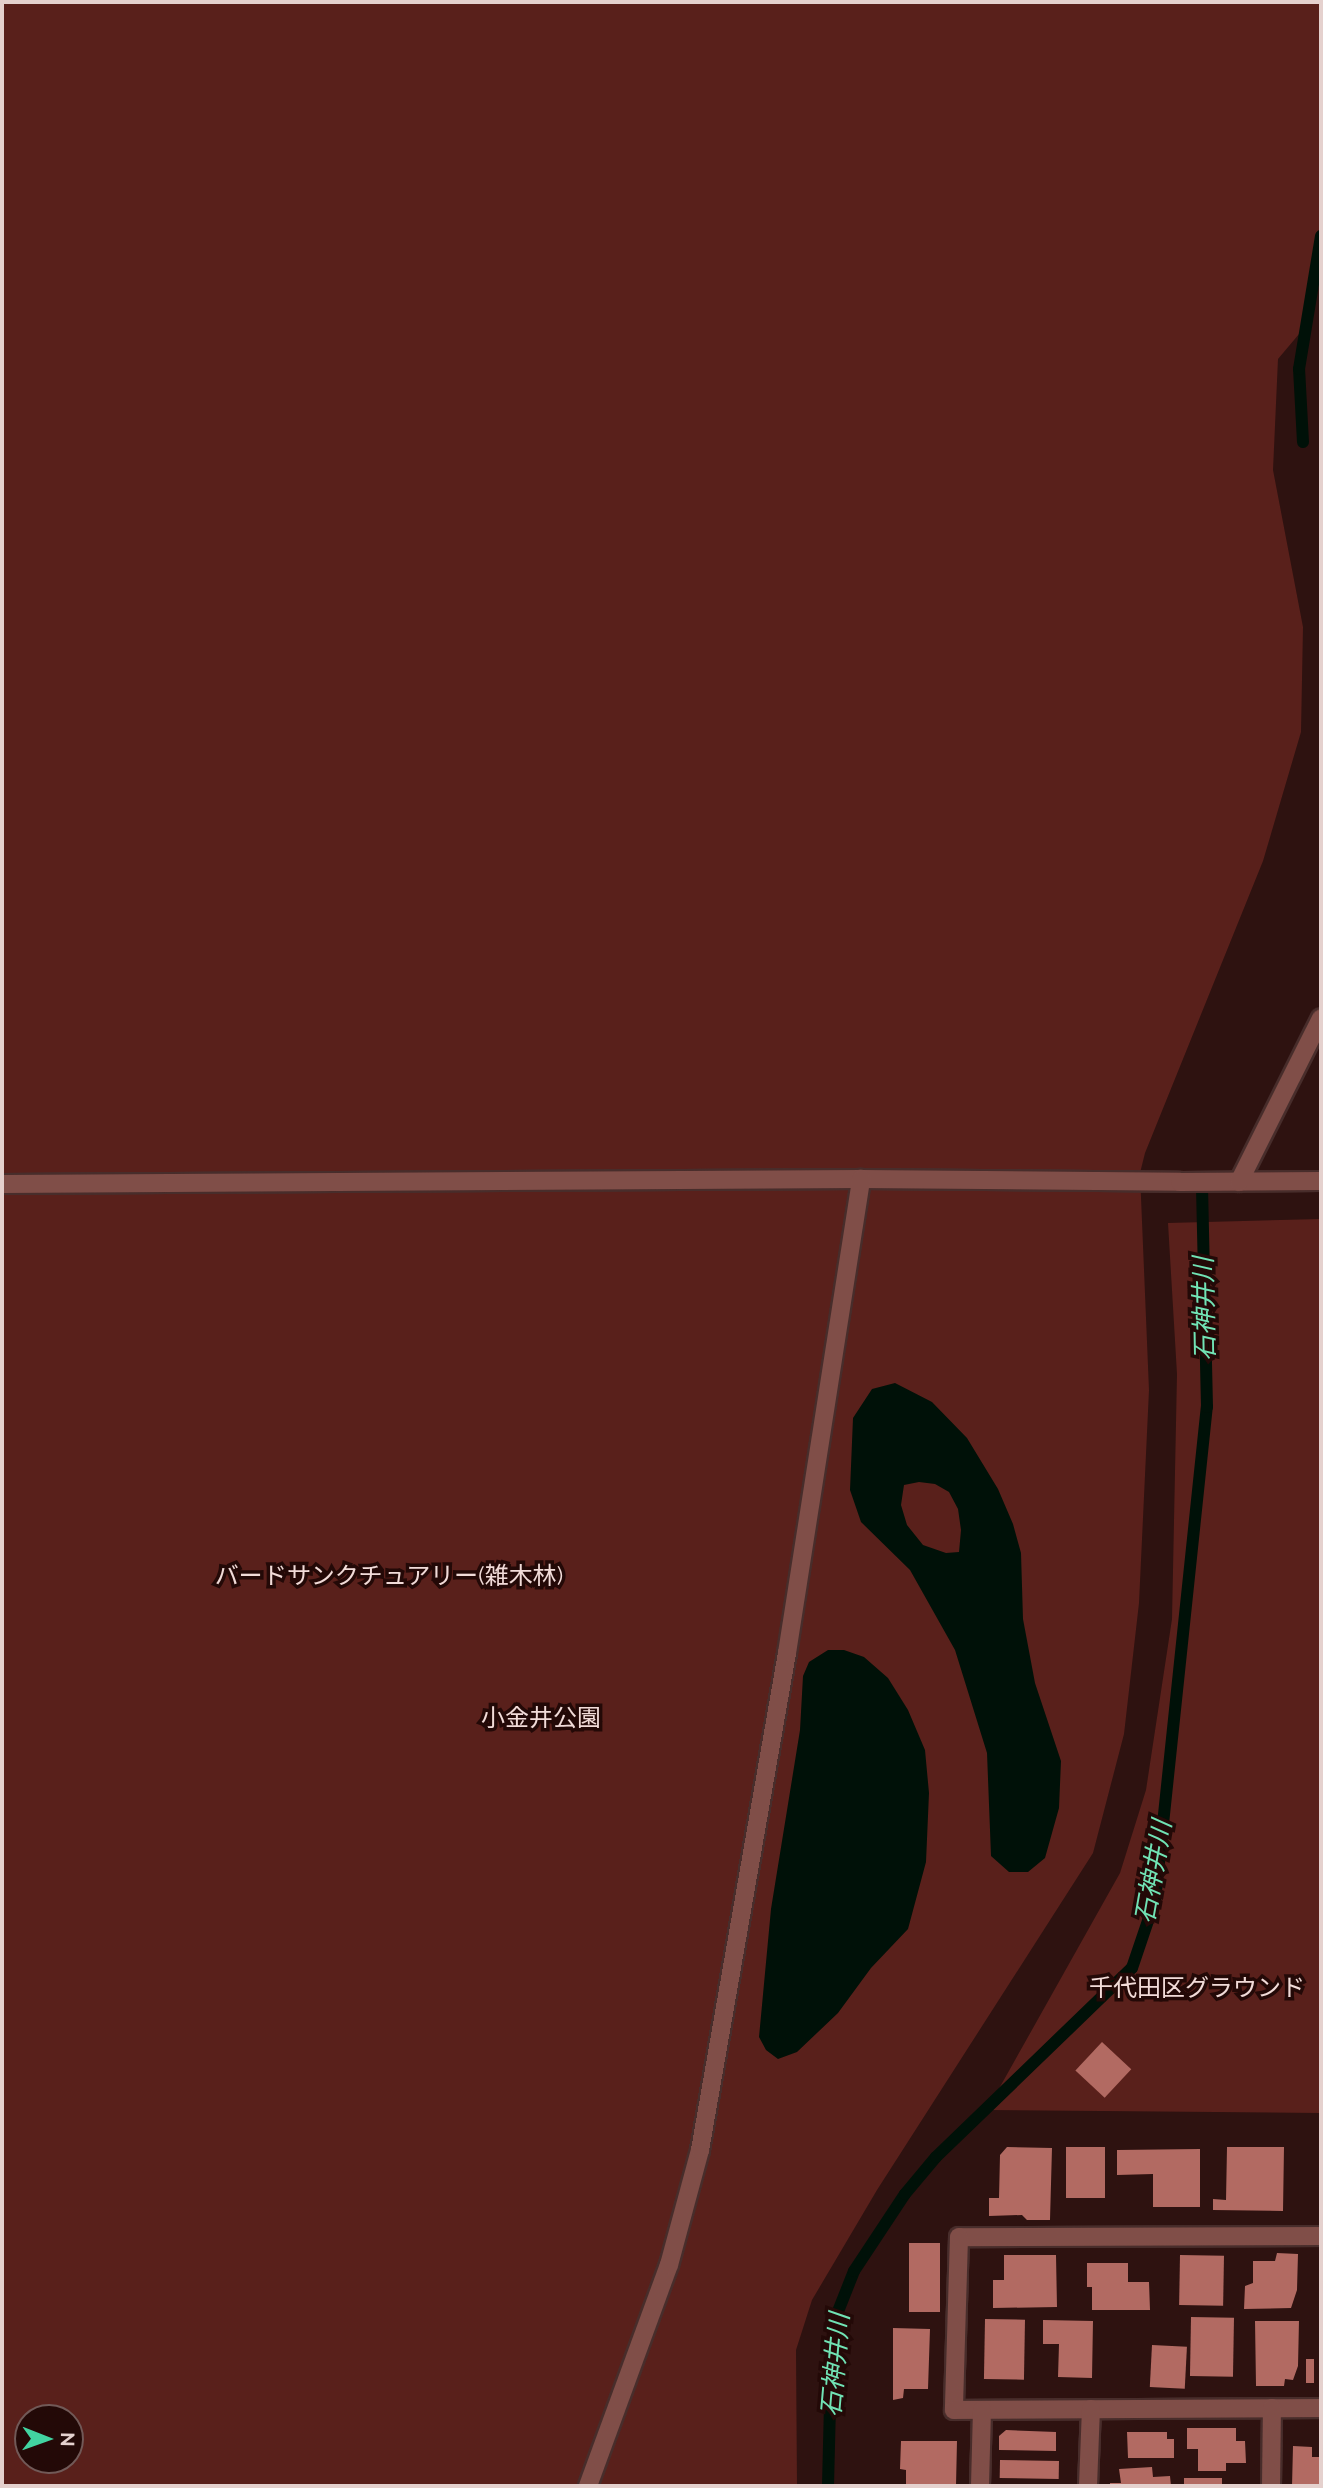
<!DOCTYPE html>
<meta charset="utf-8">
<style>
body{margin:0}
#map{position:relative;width:1323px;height:2488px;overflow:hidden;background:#2e1210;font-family:Raleway,"Noto Sans JP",sans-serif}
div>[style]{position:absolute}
.green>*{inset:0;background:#59201b}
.water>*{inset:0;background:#001108}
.stream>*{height:12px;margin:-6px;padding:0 6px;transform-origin:6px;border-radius:6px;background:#001108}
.building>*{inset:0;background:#b26a62;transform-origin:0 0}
.roads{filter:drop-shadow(2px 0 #482d2b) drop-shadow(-2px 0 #482d2b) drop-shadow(0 2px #482d2b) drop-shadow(0 -2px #482d2b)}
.lane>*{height:18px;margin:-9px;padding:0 9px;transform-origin:9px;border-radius:9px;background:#804e48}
.street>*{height:18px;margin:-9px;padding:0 9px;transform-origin:9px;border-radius:9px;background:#804e48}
span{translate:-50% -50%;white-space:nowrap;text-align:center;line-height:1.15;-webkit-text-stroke:7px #230907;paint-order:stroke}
.park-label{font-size:24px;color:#f1dbd8}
.water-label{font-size:26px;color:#71e3b5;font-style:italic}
.frame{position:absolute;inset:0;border:4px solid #e5d1ce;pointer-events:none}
.north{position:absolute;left:14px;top:2404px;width:70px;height:70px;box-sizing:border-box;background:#230907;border:2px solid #715957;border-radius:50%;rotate:91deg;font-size:19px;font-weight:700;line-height:28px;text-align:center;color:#e5d1ce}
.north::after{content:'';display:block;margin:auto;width:24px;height:32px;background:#42d4a1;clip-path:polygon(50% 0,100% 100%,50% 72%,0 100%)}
</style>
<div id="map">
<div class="green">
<div style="clip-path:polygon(evenodd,2px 2px,1321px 2px,1321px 277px,1310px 321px,1278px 359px,1273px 470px,1303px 627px,1301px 732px,1263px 861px,1145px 1153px,1140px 1173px,1149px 1390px,1139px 1603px,1124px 1734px,1093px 1853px,877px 2190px,812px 2300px,796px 2350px,797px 2486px,2px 2486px,2px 2px,28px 2418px,70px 2418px,70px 2460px,28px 2460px,28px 2418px)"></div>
<div style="clip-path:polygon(1321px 1219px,1321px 2113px,987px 2110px,1120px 1873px,1146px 1790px,1172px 1619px,1177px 1374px,1168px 1223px)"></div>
</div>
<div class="water">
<div style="clip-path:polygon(evenodd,895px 1383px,932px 1402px,967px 1438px,998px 1489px,1013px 1524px,1021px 1553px,1023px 1619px,1035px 1683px,1061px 1761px,1059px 1808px,1045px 1858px,1028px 1872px,1009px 1872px,991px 1856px,987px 1753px,955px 1650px,910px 1570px,861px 1522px,850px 1490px,853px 1418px,872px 1389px,895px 1383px,919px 1482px,935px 1484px,949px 1492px,958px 1509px,961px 1530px,959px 1552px,946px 1553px,923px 1545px,907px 1525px,901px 1505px,904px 1485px,919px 1482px)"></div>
<div style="clip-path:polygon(828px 1650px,844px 1650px,864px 1657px,888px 1678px,908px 1710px,925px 1750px,929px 1793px,926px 1862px,908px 1929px,871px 1968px,838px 2013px,797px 2052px,778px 2059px,766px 2050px,759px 2037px,771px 1909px,800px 1730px,803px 1676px,809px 1662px)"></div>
</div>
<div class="stream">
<div style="left:1303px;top:442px;width:73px;rotate:-93.1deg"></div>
<div style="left:1299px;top:369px;width:135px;rotate:-80.6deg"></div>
<div style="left:828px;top:2486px;width:122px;rotate:-88.6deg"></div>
<div style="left:831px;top:2364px;width:50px;rotate:-83.2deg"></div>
<div style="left:837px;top:2314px;width:46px;rotate:-68.4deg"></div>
<div style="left:854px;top:2271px;width:92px;rotate:-56.5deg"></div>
<div style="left:905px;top:2194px;width:48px;rotate:-50deg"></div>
<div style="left:936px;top:2157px;width:272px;rotate:-44deg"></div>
<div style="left:1132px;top:1968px;width:72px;rotate:-71.3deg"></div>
<div style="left:1155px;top:1900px;width:496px;rotate:-84deg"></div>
<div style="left:1207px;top:1407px;width:220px;rotate:-91.3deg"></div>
</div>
<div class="building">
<div style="left:1102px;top:2042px;width:40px;height:39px;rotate:43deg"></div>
<div style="clip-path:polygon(1007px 2147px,1052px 2148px,1050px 2220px,1027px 2220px,1022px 2215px,989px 2216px,989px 2198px,999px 2198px,1000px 2155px)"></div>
<div style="left:1066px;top:2147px;width:39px;height:51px"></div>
<div style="clip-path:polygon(1227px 2147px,1284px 2147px,1283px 2211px,1213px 2210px,1213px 2199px,1226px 2200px)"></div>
<div style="clip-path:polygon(1200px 2149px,1200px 2207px,1153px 2207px,1153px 2174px,1117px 2175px,1117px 2150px)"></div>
<div style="left:909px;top:2243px;width:31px;height:69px"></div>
<div style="clip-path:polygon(1277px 2253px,1298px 2254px,1297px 2290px,1291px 2308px,1244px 2309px,1245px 2286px,1253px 2283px,1253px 2261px,1275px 2261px)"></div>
<div style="clip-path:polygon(1004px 2255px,1056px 2255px,1057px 2307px,993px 2308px,993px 2280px,1004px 2280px)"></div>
<div style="left:1180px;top:2255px;width:44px;height:50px;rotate:1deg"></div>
<div style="clip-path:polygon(1087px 2263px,1128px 2263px,1128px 2282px,1149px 2282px,1150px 2310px,1092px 2310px,1092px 2287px,1087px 2287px)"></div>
<div style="left:1191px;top:2317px;width:43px;height:59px;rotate:1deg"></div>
<div style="left:985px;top:2319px;width:40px;height:60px;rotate:1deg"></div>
<div style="clip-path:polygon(1043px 2320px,1093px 2321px,1092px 2378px,1058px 2377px,1059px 2344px,1043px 2344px)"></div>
<div style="clip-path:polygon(1255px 2321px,1299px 2321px,1298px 2366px,1293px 2380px,1285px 2379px,1284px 2386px,1256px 2386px)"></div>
<div style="clip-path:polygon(893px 2328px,930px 2329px,928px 2389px,904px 2389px,903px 2398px,893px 2400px)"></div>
<div style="left:1152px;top:2345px;width:35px;height:42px;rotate:3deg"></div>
<div style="left:1306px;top:2359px;width:8px;height:24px"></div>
<div style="clip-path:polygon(1187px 2428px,1236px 2428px,1236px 2441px,1245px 2441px,1246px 2463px,1226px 2463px,1226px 2471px,1198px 2471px,1198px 2449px,1187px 2449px)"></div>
<div style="clip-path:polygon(1006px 2430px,1056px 2432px,1056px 2451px,999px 2450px,999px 2436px)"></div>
<div style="clip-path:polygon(1127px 2432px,1167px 2432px,1167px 2439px,1174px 2439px,1174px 2458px,1128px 2458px)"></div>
<div style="clip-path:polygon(901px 2441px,957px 2441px,956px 2486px,906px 2486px,906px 2470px,900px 2469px)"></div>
<div style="clip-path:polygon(1293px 2446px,1312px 2447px,1312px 2457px,1320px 2457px,1321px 2486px,1292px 2486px)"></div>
<div style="left:1000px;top:2460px;width:59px;height:18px;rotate:1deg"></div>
<div style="clip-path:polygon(1152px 2467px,1153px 2477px,1170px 2476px,1171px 2486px,1110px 2486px,1110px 2483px,1121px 2483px,1119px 2469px)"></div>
<div style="left:1222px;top:2478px;width:8px;height:38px;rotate:90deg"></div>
</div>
<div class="roads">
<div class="lane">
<div style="left:2px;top:1184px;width:859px;rotate:-0.33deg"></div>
<div style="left:861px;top:1179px;width:319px;rotate:0.5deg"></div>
<div style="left:588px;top:2486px;width:235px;rotate:-69.9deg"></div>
<div style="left:669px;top:2265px;width:119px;rotate:-74.9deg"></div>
<div style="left:700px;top:2150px;width:505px;rotate:-80.07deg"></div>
<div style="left:787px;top:1653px;width:480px;rotate:-81.1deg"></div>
</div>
<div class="street">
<div style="left:1180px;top:1182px;width:141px;rotate:-0.4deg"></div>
<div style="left:1239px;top:1182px;width:183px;rotate:-63.4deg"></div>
<div style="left:1321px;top:2236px;width:362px;rotate:179.8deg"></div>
<div style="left:959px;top:2237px;width:173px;rotate:91.7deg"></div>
<div style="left:954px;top:2410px;width:367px;rotate:-0.3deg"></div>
<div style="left:980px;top:2486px;width:76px;rotate:-88.5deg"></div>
<div style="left:1088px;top:2486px;width:77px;rotate:-87.8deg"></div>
<div style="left:1271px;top:2486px;width:78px;rotate:-89.3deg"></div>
</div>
</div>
<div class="park-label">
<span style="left:389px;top:1576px">バードサンクチュアリー(雑木林)</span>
<span style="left:541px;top:1718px">小金井公園</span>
<span style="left:1197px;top:1988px">千代田区グラウンド</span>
</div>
<div class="water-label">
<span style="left:1205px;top:1309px;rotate:-91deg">石神井川</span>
<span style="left:1154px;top:1872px;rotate:-80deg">石神井川</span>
<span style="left:836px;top:2365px;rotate:-85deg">石神井川</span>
</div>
<div class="frame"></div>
<div class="north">N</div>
</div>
